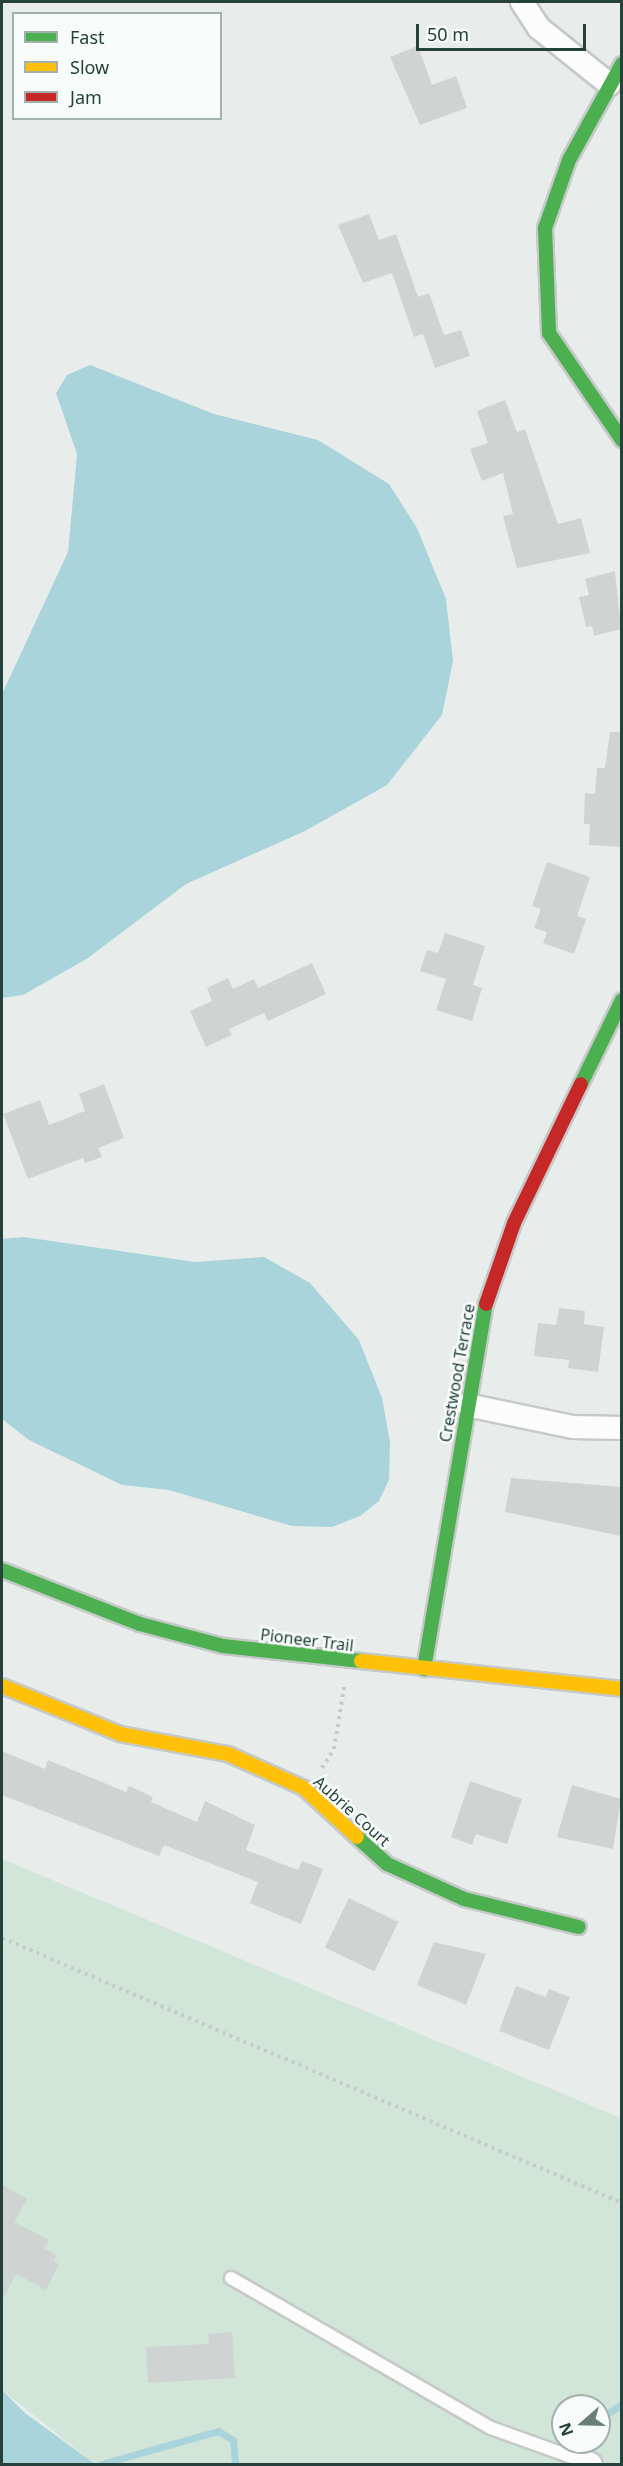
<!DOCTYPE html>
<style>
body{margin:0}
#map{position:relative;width:623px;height:2466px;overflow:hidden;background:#e8edeb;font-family:"Noto Sans",sans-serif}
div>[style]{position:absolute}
.green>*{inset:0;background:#d1e6d8}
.water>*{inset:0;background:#a9d4db}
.stream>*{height:7px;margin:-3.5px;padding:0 3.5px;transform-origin:3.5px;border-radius:3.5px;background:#a9d4db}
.building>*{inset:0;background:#cfd4d2;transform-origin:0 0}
.path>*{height:4px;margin-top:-2px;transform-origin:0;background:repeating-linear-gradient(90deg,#c3ccca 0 3px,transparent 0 7.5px)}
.roads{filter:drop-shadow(2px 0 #c5cac8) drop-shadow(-2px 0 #c5cac8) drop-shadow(0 2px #c5cac8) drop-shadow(0 -2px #c5cac8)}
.lane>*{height:12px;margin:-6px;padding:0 6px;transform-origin:6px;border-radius:6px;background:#fcfcfc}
.street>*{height:22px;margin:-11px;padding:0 11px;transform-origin:11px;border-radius:11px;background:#fcfcfc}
.fast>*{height:14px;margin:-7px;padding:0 7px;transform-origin:7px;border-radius:7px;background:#4caf50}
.slow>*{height:14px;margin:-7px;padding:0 7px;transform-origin:7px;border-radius:7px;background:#ffc107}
.jam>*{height:14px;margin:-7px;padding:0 7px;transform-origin:7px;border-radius:7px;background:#c62828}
span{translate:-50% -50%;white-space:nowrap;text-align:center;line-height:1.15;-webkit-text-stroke:5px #f7fbf9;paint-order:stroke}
.street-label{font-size:16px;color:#24423a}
.frame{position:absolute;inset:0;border:3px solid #24423a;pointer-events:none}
.legend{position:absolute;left:12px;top:12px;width:210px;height:108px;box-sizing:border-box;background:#f7fbf9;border:2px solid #a3b1ad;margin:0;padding:8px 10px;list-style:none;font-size:18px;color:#24423a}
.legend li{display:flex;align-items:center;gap:12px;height:30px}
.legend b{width:30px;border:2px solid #a3b1ad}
.north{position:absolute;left:551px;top:2394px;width:60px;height:60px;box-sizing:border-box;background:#f7fbf9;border:2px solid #a3b1ad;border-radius:50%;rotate:250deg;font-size:16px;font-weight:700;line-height:24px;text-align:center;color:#24423a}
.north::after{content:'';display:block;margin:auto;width:21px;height:27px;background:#697e78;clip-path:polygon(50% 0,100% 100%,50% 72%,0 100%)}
.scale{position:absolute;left:416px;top:24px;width:170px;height:27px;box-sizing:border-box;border:3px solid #24423a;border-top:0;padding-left:8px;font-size:18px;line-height:21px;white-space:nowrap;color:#24423a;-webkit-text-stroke:4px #f7fbf9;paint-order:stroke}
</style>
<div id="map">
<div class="green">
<div style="clip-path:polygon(evenodd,2px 1859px,621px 2118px,621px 2464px,95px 2464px,2px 2390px,2px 1859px,563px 2406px,599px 2406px,599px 2442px,563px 2442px,563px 2406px)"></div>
</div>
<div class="water">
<div style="clip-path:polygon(90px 365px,214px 414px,318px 440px,389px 484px,417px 528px,446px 599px,453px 661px,442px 715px,387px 785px,305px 831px,186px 884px,88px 958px,23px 995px,2px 998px,2px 694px,68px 552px,77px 454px,56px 393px,67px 375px)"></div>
<div style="clip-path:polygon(24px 1237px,195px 1262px,264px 1257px,310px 1283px,359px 1340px,382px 1398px,390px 1442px,389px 1480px,379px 1501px,360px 1516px,332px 1527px,292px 1526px,169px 1490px,122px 1485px,29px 1440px,2px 1419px,2px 1239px)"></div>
<div style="clip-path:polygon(2px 2390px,25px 2413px,95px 2464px,2px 2464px)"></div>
</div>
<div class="stream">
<div style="left:599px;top:2419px;width:27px;rotate:-33deg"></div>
<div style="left:101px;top:2464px;width:122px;rotate:-15.8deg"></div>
<div style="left:218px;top:2431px;width:17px;rotate:31deg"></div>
<div style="left:233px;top:2440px;width:24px;rotate:85deg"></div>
<div style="left:568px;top:2464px;width:24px;rotate:-66deg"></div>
</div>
<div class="building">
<div style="clip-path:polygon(418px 46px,432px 85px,456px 76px,467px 108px,420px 125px,390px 57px)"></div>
<div style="clip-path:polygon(369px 214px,379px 240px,396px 234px,418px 297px,429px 293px,444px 335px,461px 330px,470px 356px,435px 368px,423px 334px,414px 337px,392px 273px,363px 283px,338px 225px)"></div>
<div style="clip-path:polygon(505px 400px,517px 432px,525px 429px,558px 524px,581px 518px,590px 553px,517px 568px,503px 516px,513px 514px,503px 473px,482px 481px,470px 449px,488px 443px,477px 411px)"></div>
<div style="clip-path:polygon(615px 571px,621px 629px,594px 636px,592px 626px,586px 627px,579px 597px,589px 595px,585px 579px)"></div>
<div style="clip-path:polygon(610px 732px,621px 732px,621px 847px,589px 845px,590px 824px,584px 824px,585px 793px,595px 794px,597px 768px,605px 768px)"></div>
<div style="clip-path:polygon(547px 862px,590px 877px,577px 916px,586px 919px,574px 954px,543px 943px,547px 932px,534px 928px,541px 909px,532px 906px)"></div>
<div style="clip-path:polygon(445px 933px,485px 946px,473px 985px,482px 988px,472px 1021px,436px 1010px,446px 979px,420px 971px,427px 950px,438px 953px)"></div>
<div style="clip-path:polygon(312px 963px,326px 994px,268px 1021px,264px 1013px,229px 1029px,232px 1035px,206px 1047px,190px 1011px,212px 1001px,207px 988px,228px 978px,233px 989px,254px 979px,258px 988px)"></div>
<div style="clip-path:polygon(104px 1084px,124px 1138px,98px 1148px,102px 1157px,85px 1163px,83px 1158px,28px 1179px,3px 1114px,40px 1100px,49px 1125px,85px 1111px,79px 1094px)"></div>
<div style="clip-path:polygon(559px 1308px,585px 1311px,584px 1324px,604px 1327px,598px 1372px,568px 1368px,569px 1360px,534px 1356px,538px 1323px,556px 1325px)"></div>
<div style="clip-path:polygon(511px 1478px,621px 1487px,621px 1536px,505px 1512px)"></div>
<div style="clip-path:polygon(2px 1751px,45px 1769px,48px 1760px,126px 1792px,129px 1786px,153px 1797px,151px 1802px,197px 1822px,205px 1801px,255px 1825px,246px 1850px,298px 1870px,302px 1861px,323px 1869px,301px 1924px,250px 1903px,258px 1882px,164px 1845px,159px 1856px,2px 1795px)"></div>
<div style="clip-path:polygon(470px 1781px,522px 1799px,507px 1844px,476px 1834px,472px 1845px,451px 1837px)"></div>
<div style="clip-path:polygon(572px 1785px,621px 1799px,613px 1849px,557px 1837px)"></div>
<div style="left:349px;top:1898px;width:55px;height:55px;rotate:26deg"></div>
<div style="clip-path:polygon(434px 1942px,486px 1954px,466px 2005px,417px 1985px)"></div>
<div style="clip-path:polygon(516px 1986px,546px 1997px,549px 1989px,570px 1997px,549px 2050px,499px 2031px)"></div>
<div style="clip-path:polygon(2px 2185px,27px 2199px,14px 2222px,49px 2240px,44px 2248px,56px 2255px,54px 2261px,59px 2264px,46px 2290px,16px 2274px,2px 2300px)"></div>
<div style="clip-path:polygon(232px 2332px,235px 2378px,148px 2383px,146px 2347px,209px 2344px,208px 2334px)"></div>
</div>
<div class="path">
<div style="left:322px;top:1768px;width:22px;rotate:-58deg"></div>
<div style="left:334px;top:1749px;width:63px;rotate:-80.8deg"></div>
<div style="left:2px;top:1938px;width:674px;rotate:23.14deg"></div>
</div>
<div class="roads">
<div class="lane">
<div style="left:231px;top:2278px;width:300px;rotate:30deg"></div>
<div style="left:491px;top:2428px;width:101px;rotate:19.7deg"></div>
</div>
<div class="street">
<div style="left:522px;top:2px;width:31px;rotate:57deg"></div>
<div style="left:539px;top:28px;width:90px;rotate:38.7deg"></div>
<div style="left:467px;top:1405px;width:108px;rotate:11.7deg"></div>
<div style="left:573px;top:1427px;width:49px;rotate:1.2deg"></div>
<div style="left:586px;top:2462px;width:5px;rotate:22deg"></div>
</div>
<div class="fast">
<div style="left:622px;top:64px;width:110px;rotate:118.9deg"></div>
<div style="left:569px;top:160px;width:72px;rotate:109.4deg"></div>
<div style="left:545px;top:228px;width:105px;rotate:87.8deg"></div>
<div style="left:549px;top:333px;width:130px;rotate:55.7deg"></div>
<div style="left:581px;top:1084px;width:93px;rotate:-64deg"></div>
<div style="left:2px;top:1570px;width:148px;rotate:21.4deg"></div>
<div style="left:140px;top:1624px;width:86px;rotate:14.8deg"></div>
<div style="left:223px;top:1646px;width:139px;rotate:6.2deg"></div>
<div style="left:424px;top:1669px;width:370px;rotate:-80.4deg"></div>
<div style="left:357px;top:1837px;width:40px;rotate:42deg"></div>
<div style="left:387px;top:1864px;width:85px;rotate:24.4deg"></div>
<div style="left:464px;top:1899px;width:118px;rotate:13.7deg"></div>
</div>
<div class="slow">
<div style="left:361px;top:1661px;width:262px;rotate:6.1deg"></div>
<div style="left:2px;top:1686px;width:127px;rotate:22.1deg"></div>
<div style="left:120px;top:1734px;width:110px;rotate:10.5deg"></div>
<div style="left:228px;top:1754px;width:83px;rotate:24.1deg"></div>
<div style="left:304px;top:1788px;width:72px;rotate:42.8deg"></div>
</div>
<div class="jam">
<div style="left:486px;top:1304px;width:86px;rotate:-70.9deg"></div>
<div style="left:514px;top:1223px;width:154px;rotate:-64.3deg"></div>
</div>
</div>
<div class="street-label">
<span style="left:457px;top:1373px;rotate:-80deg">Crestwood Terrace</span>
<span style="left:307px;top:1640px;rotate:7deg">Pioneer Trail</span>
<span style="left:352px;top:1811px;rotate:42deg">Aubrie Court</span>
</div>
<div class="frame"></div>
<ul class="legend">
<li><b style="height:8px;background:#4caf50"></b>Fast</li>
<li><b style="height:8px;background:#ffc107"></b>Slow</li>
<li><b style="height:8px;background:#c62828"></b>Jam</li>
</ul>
<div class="north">N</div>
<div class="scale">50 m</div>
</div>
